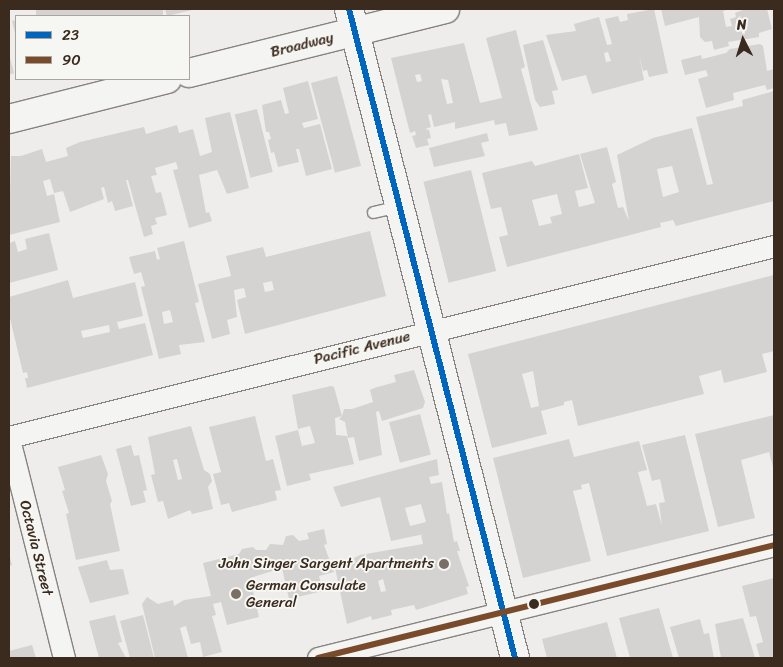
<!DOCTYPE html>
<style>
body{margin:0}
#map{position:relative;width:783px;height:667px;overflow:hidden;background:#eeedeb;font-family:Sriracha,sans-serif}
div>[style]{position:absolute}
.building>*{inset:0;background:#d4d3d1;transform-origin:0 0}
.roads{filter:drop-shadow(1px 0 #87837f) drop-shadow(-1px 0 #87837f) drop-shadow(0 1px #87837f) drop-shadow(0 -1px #87837f)}
.lane>*{height:11px;margin:-5.5px;padding:0 5.5px;transform-origin:5.5px;border-radius:5.5px;background:#f4f4f2}
.street>*{height:21px;margin:-10.5px;padding:0 10.5px;transform-origin:10.5px;border-radius:10.5px;background:#f4f4f2}
.secondary>*{height:28px;margin:-14px;padding:0 14px;transform-origin:14px;border-radius:14px;background:#f4f4f2}
.bus-1>*{height:6px;margin:-3px;padding:0 3px;transform-origin:3px;border-radius:3px;background:#0065bd}
.bus-2>*{height:6px;margin:-3px;padding:0 3px;transform-origin:3px;border-radius:3px;background:#7a4b2a}
.dots>*{width:14px;height:14px;translate:-50% -50%;box-sizing:border-box;border:2px solid #f6f6f2;border-radius:50%}
span{translate:-50% -50%;white-space:nowrap;text-align:center;line-height:1.15;-webkit-text-stroke:4px #f6f6f2;paint-order:stroke}
.street-label{font-size:15px;color:#3b2a1e}
.poi-label{font-size:15px;color:#3b2a1e}
.right{translate:-100% -50%;text-align:right}
.left{translate:0 -50%;text-align:left}
.frame{position:absolute;inset:0;border:10px solid #3b2a1e;pointer-events:none}
.legend{position:absolute;left:15px;top:15px;width:175px;height:65px;box-sizing:border-box;background:#f6f6f2;border:1px solid #aba49d;margin:0;padding:6px 9px;list-style:none;font-size:15px;color:#3b2a1e}
.legend li{display:flex;align-items:center;gap:10px;height:25px}
.legend b{width:25px;border:1px solid #aba49d}
.north{position:absolute;left:718px;top:15px;width:50px;height:50px;-webkit-text-stroke:4px #f6f6f2;paint-order:stroke;rotate:355deg;font-size:14px;font-weight:700;line-height:20px;text-align:center;color:#3b2a1e}
.north::after{content:'';display:block;margin:auto;width:18px;height:22px;background:#3b2a1e;clip-path:polygon(50% 0,100% 100%,50% 72%,0 100%)}
</style>
<div id="map">
<div class="building">
<div style="left:36px;top:9px;width:127px;height:7px"></div>
<div style="clip-path:polygon(165px 9px,191px 9px,192px 10px,167px 16px)"></div>
<div style="clip-path:polygon(evenodd,654px 9px,668px 73px,649px 77px,647px 70px,643px 71px,639px 55px,644px 80px,592px 94px,586px 75px,562px 81px,546px 35px,576px 31px,574px 24px,599px 17px,607px 45px,612px 44px,605px 19px,618px 16px,620px 22px,628px 20px,627px 14px,654px 9px,608px 52px,611px 61px,606px 62px,604px 53px,608px 52px)"></div>
<div style="clip-path:polygon(661px 9px,730px 9px,723px 11px,726px 27px,732px 26px,730px 19px,736px 17px,735px 13px,745px 9px,767px 9px,772px 29px,759px 33px,759px 37px,728px 42px,729px 46px,714px 50px,712px 41px,705px 42px,700px 37px,699px 17px,665px 26px)"></div>
<div style="clip-path:polygon(16px 20px,16px 37px,12px 21px)"></div>
<div style="clip-path:polygon(evenodd,516px 30px,525px 67px,521px 69px,538px 130px,509px 136px,506px 123px,495px 125px,494px 120px,455px 129px,455px 122px,434px 127px,431px 114px,428px 115px,431px 127px,425px 129px,429px 130px,431px 138px,427px 139px,429px 145px,416px 148px,412px 136px,416px 135px,415px 131px,410px 133px,391px 58px,464px 43px,480px 103px,502px 98px,486px 38px,516px 30px,420px 74px,422px 81px,417px 82px,415px 75px,420px 74px,516px 30px,441px 79px,448px 80px,453px 103px,447px 104px,441px 79px)"></div>
<div style="clip-path:polygon(543px 40px,558px 90px,552px 91px,555px 104px,540px 107px,535px 100px,523px 45px)"></div>
<div style="clip-path:polygon(760px 44px,763px 46px,767px 71px,774px 69px,774px 88px,767px 90px,765px 85px,733px 93px,734px 100px,706px 108px,698px 79px,708px 76px,706px 70px,685px 75px,681px 60px,701px 55px,702px 59px,726px 53px,730px 49px)"></div>
<div style="clip-path:polygon(9px 54px,14px 73px,9px 75px)"></div>
<div style="left:337px;top:76px;width:93px;height:27px;rotate:75deg"></div>
<div style="clip-path:polygon(308px 81px,318px 119px,302px 123px,304px 128px,320px 124px,332px 169px,306px 176px,299px 149px,296px 149px,299px 162px,278px 167px,274px 152px,271px 153px,268px 140px,271px 139px,269px 132px,266px 132px,262px 105px,281px 100px,285px 114px,289px 113px,283px 88px)"></div>
<div style="clip-path:polygon(evenodd,774px 91px,774px 201px,676px 226px,673px 220px,660px 223px,661px 227px,507px 267px,499px 237px,508px 235px,501px 207px,491px 209px,482px 173px,532px 161px,535px 166px,579px 154px,588px 188px,575px 191px,579px 207px,595px 203px,580px 154px,607px 147px,616px 182px,612px 184px,618px 208px,623px 207px,629px 221px,617px 155px,653px 138px,692px 128px,707px 185px,713px 184px,696px 117px,743px 106px,742px 100px,774px 91px,672px 166px,679px 192px,663px 197px,657px 169px,672px 166px,774px 91px,557px 194px,562px 214px,550px 217px,552px 223px,539px 226px,532px 200px,557px 194px)"></div>
<div style="left:257px;top:109px;width:65px;height:23px;rotate:76deg"></div>
<div style="clip-path:polygon(230px 112px,249px 188px,227px 194px,217px 170px,199px 175px,206px 213px,209px 212px,212px 221px,189px 228px,173px 170px,178px 169px,176px 162px,155px 168px,157px 175px,151px 176px,156px 193px,161px 192px,167px 215px,155px 218px,157px 224px,151px 226px,153px 234px,144px 237px,128px 180px,126px 180px,133px 206px,115px 211px,112px 201px,108px 203px,104px 187px,101px 188px,104px 199px,70px 212px,63px 191px,54px 193px,50px 179px,43px 181px,47px 196px,54px 194px,60px 222px,9px 235px,11px 156px,21px 156px,42px 149px,46px 162px,68px 156px,66px 148px,80px 142px,144px 127px,146px 134px,177px 125px,179px 133px,193px 129px,200px 156px,212px 152px,205px 118px)"></div>
<div style="clip-path:polygon(487px 133px,489px 141px,481px 143px,485px 156px,434px 167px,429px 148px)"></div>
<div style="left:471px;top:170px;width:104px;height:49px;rotate:76deg"></div>
<div style="clip-path:polygon(evenodd,370px 231px,386px 296px,245px 334px,237px 300px,246px 297px,244px 288px,234px 290px,237px 317px,227px 320px,230px 334px,212px 339px,198px 284px,231px 276px,226px 256px,263px 247px,266px 257px,370px 231px,272px 281px,274px 290px,265px 292px,263px 283px,272px 281px)"></div>
<div style="clip-path:polygon(49px 233px,58px 270px,9px 283px,9px 243px,15px 241px,18px 252px,27px 249px,25px 239px)"></div>
<div style="clip-path:polygon(evenodd,184px 241px,199px 302px,195px 303px,205px 342px,179px 345px,181px 354px,159px 359px,141px 287px,145px 286px,141px 272px,134px 274px,129px 257px,155px 251px,157px 260px,160px 259px,157px 248px,184px 241px,170px 310px,173px 322px,164px 324px,162px 312px,170px 310px)"></div>
<div style="clip-path:polygon(evenodd,774px 275px,774px 351px,762px 354px,767px 372px,724px 383px,721px 370px,699px 376px,704px 394px,578px 426px,572px 400px,564px 402px,564px 405px,541px 411px,547px 434px,492px 448px,468px 354px,774px 275px,533px 371px,539px 406px,531px 408px,522px 374px,533px 371px)"></div>
<div style="clip-path:polygon(evenodd,68px 280px,73px 298px,135px 282px,143px 316px,117px 322px,119px 329px,145px 323px,153px 355px,27px 388px,25px 378px,28px 378px,27px 372px,23px 373px,9px 314px,9px 297px,68px 280px,109px 325px,110px 332px,83px 338px,81px 331px,109px 325px)"></div>
<div style="clip-path:polygon(414px 370px,425px 402px,423px 408px,382px 421px,379px 411px,376px 412px,382px 455px,359px 461px,354px 437px,348px 438px,345px 422px,339px 419px,342px 416px,335px 418px,336px 435px,347px 436px,354px 464px,309px 474px,311px 480px,287px 486px,275px 436px,298px 430px,302px 446px,315px 443px,310px 426px,298px 429px,292px 395px,331px 386px,334px 387px,342px 416px,344px 409px,352px 409px,373px 402px,370px 390px,374px 388px,396px 382px,394px 375px)"></div>
<div style="left:420px;top:414px;width:42px;height:32px;rotate:75deg"></div>
<div style="clip-path:polygon(774px 415px,774px 471px,769px 452px,741px 460px,755px 518px,718px 527px,695px 434px)"></div>
<div style="clip-path:polygon(255px 416px,266px 461px,273px 459px,281px 490px,275px 491px,277px 500px,232px 512px,229px 503px,221px 505px,213px 474px,221px 472px,209px 427px)"></div>
<div style="clip-path:polygon(evenodd,191px 426px,204px 470px,210px 474px,212px 481px,208px 487px,213px 509px,192px 514px,190px 510px,168px 519px,163px 501px,158px 502px,151px 475px,155px 474px,148px 437px,191px 426px,177px 459px,182px 479px,178px 480px,173px 460px,177px 459px)"></div>
<div style="clip-path:polygon(685px 435px,709px 531px,607px 556px,589px 483px,581px 485px,582px 489px,573px 491px,591px 561px,523px 578px,493px 458px,569px 439px,574px 457px,639px 441px,647px 470px,638px 472px,647px 506px,656px 504px,662px 526px,659px 503px,665px 502px,660px 479px,652px 481px,642px 445px)"></div>
<div style="clip-path:polygon(131px 445px,134px 456px,139px 455px,147px 490px,143px 491px,146px 502px,131px 506px,116px 449px)"></div>
<div style="clip-path:polygon(101px 455px,108px 474px,106px 481px,112px 501px,110px 504px,120px 551px,76px 560px,66px 514px,69px 513px,62px 491px,65px 490px,58px 467px)"></div>
<div style="clip-path:polygon(evenodd,437px 459px,439px 475px,429px 477px,431px 484px,442px 482px,447px 514px,449px 513px,454px 542px,457px 541px,460px 551px,457px 551px,469px 586px,466px 587px,468px 594px,416px 610px,414px 605px,391px 610px,392px 615px,372px 620px,371px 616px,347px 624px,335px 568px,355px 563px,354px 558px,360px 555px,423px 544px,421px 535px,429px 533px,391px 541px,380px 497px,341px 507px,333px 487px,437px 459px,421px 504px,426px 522px,410px 526px,405px 508px,421px 504px,437px 459px,383px 579px,386px 591px,381px 592px,378px 581px,383px 579px)"></div>
<div style="clip-path:polygon(324px 529px,327px 544px,324px 545px,334px 572px,319px 576px,323px 591px,289px 599px,282px 568px,250px 578px,259px 617px,227px 625px,221px 602px,213px 604px,216px 615px,212px 616px,222px 652px,203px 657px,200px 642px,191px 644px,186px 626px,180px 628px,188px 658px,155px 658px,142px 604px,147px 597px,158px 604px,173px 600px,174px 606px,184px 600px,211px 596px,203px 563px,239px 554px,242px 549px,253px 547px,256px 550px,266px 550px,270px 544px,283px 545px,286px 536px,293px 535px,299px 541px,309px 539px,307px 533px)"></div>
<div style="clip-path:polygon(9px 554px,12px 565px,9px 566px)"></div>
<div style="clip-path:polygon(107px 560px,110px 570px,123px 569px,129px 594px,90px 603px,78px 567px)"></div>
<div style="clip-path:polygon(774px 578px,774px 658px,760px 658px,756px 644px,763px 642px,756px 616px,750px 617px,742px 586px)"></div>
<div style="clip-path:polygon(659px 608px,673px 658px,630px 658px,619px 618px)"></div>
<div style="clip-path:polygon(115px 615px,122px 642px,118px 643px,126px 658px,99px 658px,89px 621px)"></div>
<div style="clip-path:polygon(143px 615px,154px 658px,130px 658px,120px 621px)"></div>
<div style="clip-path:polygon(743px 618px,755px 658px,721px 658px,715px 624px)"></div>
<div style="clip-path:polygon(700px 619px,704px 634px,709px 633px,714px 658px,679px 658px,670px 627px)"></div>
<div style="clip-path:polygon(607px 622px,617px 658px,547px 658px,542px 639px)"></div>
<div style="clip-path:polygon(32px 645px,36px 658px,9px 658px,9px 651px)"></div>
</div>
<div class="roads">
<div class="lane">
<div style="left:373px;top:212px;width:26px;rotate:-13deg"></div>
</div>
<div class="street">
<div style="left:9px;top:437px;width:788px;rotate:-14.02deg"></div>
<div style="left:9px;top:439px;width:226px;rotate:75.9deg"></div>
<div style="left:318px;top:658px;width:470px;rotate:-13.9deg"></div>
</div>
<div class="secondary">
<div style="left:349px;top:9px;width:670px;rotate:75.65deg"></div>
<div style="left:189px;top:73px;width:264px;rotate:-14deg"></div>
<div style="left:9px;top:119px;width:163px;rotate:-14.2deg"></div>
</div>
</div>
<div class="bus-1">
<div style="left:349px;top:9px;width:670px;rotate:75.65deg"></div>
</div>
<div class="bus-2">
<div style="left:318px;top:658px;width:470px;rotate:-13.9deg"></div>
</div>
<div class="dots">
<div style="left:444px;top:564px;background:#7a6e66"></div>
<div style="left:236px;top:594px;background:#7a6e66"></div>
<div style="left:534px;top:604px;background:#3b2a1e"></div>
</div>
<div class="street-label">
<span style="left:302px;top:45px;rotate:-14deg">Broadway</span>
<span style="left:362px;top:348px;rotate:-14deg">Pacific Avenue</span>
<span style="left:36px;top:548px;rotate:76deg">Octavia Street</span>
</div>
<div class="poi-label">
<span class="right" style="left:434px;top:564px">John Singer Sargent Apartments</span>
<span class="left" style="left:246px;top:594px">German Consulate<br>General</span>
</div>
<div class="frame"></div>
<ul class="legend">
<li><b style="height:6px;background:#0065bd"></b>23</li>
<li><b style="height:6px;background:#7a4b2a"></b>90</li>
</ul>
<div class="north">N</div>
</div>
